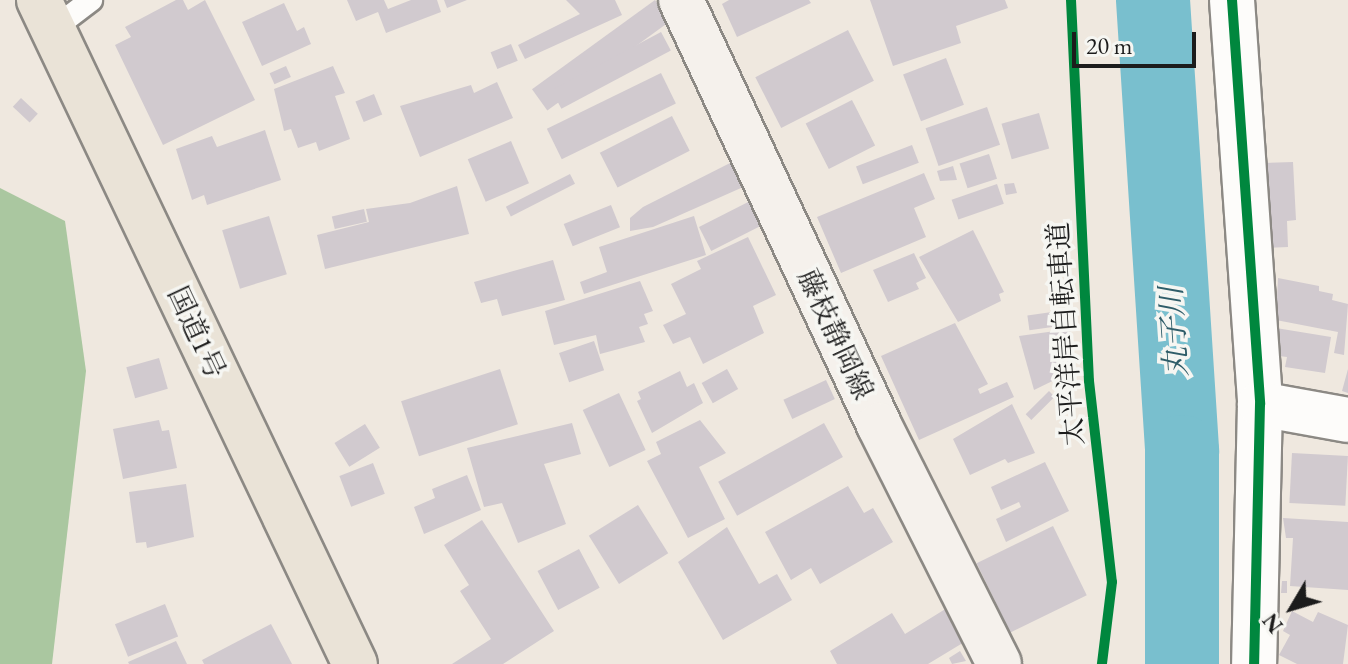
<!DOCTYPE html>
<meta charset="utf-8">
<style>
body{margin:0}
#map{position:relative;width:1348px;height:664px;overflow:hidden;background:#efe8df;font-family:"EB Garamond","Noto Serif JP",serif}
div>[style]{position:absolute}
.forest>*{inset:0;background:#aac7a0}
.river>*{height:74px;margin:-37px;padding:0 37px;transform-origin:37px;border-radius:37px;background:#79bfce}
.building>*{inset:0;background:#d1cacf;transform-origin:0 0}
.roads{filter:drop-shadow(2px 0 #8c8984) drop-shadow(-2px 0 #8c8984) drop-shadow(0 2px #8c8984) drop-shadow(0 -2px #8c8984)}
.service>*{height:22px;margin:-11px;padding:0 11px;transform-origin:11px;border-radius:11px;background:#fdfcfa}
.minor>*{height:44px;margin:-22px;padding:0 22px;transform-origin:22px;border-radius:22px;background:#fdfcfa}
.secondary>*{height:44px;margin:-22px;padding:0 22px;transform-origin:22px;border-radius:22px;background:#f5f1ec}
.trunk>*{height:44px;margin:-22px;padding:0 22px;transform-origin:22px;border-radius:22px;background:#eae3d7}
.cycleway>*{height:10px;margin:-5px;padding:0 5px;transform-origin:5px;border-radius:5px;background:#00873e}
span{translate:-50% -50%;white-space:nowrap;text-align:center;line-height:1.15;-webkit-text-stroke:7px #f6f6f2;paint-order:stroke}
.street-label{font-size:28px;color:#1c1c1c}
.water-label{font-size:30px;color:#2f5d69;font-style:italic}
.north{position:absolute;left:1252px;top:568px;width:80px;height:80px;-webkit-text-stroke:6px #f6f6f2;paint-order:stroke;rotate:232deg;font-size:22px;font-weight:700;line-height:32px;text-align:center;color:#1c1c1c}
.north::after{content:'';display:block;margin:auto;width:28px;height:36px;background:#1c1c1c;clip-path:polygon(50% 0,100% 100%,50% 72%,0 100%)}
.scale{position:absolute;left:1072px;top:32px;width:124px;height:36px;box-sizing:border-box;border:4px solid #1c1c1c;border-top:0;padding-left:10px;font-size:24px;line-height:28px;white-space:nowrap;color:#1c1c1c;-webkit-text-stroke:6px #f6f6f2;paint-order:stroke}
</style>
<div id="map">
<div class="forest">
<div style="clip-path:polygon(0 188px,65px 221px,86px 371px,52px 664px,0 664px)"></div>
</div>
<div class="river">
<div style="left:1153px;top:0;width:453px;rotate:86.3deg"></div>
<div style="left:1182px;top:452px;width:212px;rotate:90deg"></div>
</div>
<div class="building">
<div style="clip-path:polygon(176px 0,183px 0,188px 10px,205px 0,255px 100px,163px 145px,115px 45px,131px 37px,125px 27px)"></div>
<div style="clip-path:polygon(347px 0,384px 0,388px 9px,411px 0,437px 0,441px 12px,386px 33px,378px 12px,356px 21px)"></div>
<div style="clip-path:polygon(444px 0,467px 0,447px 8px)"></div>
<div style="clip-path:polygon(566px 0,615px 0,622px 15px,525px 59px,518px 45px,580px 14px)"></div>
<div style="left:655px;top:0;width:26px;height:152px;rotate:54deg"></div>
<div style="clip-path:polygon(729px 0,809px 0,811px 3px,737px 37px,722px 4px)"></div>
<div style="clip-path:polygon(870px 0,1005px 0,1008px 8px,956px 26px,961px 43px,893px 66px)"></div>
<div style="clip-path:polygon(284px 3px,297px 31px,304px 27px,311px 44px,262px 66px,242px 22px)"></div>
<div style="left:848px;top:30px;width:57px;height:104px;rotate:63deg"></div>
<div style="left:661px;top:32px;width:21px;height:124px;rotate:62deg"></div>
<div style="left:511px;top:44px;width:18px;height:22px;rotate:68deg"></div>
<div style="left:946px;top:58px;width:50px;height:46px;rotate:69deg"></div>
<div style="left:286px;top:66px;width:12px;height:18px;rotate:66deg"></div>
<div style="clip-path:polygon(333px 66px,345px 93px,335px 96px,350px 139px,319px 151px,316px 142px,298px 148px,291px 129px,284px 131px,274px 89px)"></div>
<div style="left:661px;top:73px;width:34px;height:127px;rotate:64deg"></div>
<div style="clip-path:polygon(497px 82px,513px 118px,420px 157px,400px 106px,471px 85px,474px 93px)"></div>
<div style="left:374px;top:94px;width:22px;height:20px;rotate:68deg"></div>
<div style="left:21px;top:98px;width:23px;height:12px;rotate:43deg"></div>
<div style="left:852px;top:100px;width:51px;height:52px;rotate:63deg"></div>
<div style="left:987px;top:107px;width:40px;height:65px;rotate:71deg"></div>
<div style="left:1039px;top:113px;width:37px;height:39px;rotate:74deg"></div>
<div style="left:672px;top:116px;width:39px;height:81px;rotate:63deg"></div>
<div style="clip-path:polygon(265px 130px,281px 180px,207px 205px,204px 195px,192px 200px,176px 149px,212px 136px,217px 147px)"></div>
<div style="left:511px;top:141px;width:46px;height:47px;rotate:67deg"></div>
<div style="left:912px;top:145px;width:19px;height:60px;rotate:69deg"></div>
<div style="left:989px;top:154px;width:26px;height:31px;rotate:72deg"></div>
<div style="clip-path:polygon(738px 159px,750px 184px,653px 227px,630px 231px,630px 218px,643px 207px)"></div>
<div style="clip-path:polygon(1293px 162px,1296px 220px,1287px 221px,1288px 247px,1265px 248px,1261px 163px)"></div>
<div style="clip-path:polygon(953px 166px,957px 180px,940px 181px,937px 171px)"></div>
<div style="clip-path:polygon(924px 173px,935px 199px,914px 208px,926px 237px,841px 273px,817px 217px)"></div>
<div style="left:570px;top:174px;width:11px;height:72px;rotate:63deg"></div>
<div style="clip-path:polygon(1014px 183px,1017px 193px,1006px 195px,1004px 184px)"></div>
<div style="left:997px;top:184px;width:21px;height:48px;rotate:71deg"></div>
<div style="clip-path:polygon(457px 186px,469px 234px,325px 269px,317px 235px,369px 222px,366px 209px,410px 203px)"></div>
<div style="left:756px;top:198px;width:27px;height:64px;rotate:63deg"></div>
<div style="left:611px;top:205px;width:24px;height:51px;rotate:68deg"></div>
<div style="left:364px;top:209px;width:13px;height:33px;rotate:77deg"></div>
<div style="left:269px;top:216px;width:61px;height:49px;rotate:73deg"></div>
<div style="clip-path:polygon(694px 216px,706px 255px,584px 294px,580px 282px,607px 272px,599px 247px)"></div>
<div style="clip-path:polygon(973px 230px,1004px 292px,999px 294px,1001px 301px,958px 322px,919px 257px)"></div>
<div style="clip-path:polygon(748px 237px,776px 295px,753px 306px,764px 333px,703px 364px,690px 337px,673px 344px,663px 325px,686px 314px,671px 284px,701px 269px,697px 261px)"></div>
<div style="clip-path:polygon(914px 253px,926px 278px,916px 283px,919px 289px,888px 302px,873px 270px)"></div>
<div style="clip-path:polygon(553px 260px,565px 300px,502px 316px,497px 299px,481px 303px,474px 282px)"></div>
<div style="clip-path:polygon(1278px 278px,1319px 286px,1319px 291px,1333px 294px,1332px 300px,1348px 304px,1344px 355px,1334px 353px,1338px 332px,1276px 320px)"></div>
<div style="clip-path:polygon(640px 281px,653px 311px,644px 314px,648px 324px,639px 327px,645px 342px,600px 354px,596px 335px,554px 345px,545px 311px)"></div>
<div style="left:1066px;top:310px;width:15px;height:39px;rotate:82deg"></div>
<div style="clip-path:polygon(955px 323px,988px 384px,978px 389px,980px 394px,1007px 382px,1014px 397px,919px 440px,881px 356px)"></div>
<div style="clip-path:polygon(1276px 328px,1331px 337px,1325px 373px,1285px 367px,1287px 357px,1271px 355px)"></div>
<div style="clip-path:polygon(1070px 329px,1075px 370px,1034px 390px,1019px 336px)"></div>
<div style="left:594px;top:341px;width:31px;height:37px;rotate:71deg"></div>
<div style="left:159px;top:358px;width:32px;height:34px;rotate:74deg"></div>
<div style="left:500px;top:369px;width:58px;height:104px;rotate:72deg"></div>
<div style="left:727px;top:369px;width:23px;height:29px;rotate:61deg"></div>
<div style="clip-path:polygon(1348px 369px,1348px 393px,1342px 391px)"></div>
<div style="clip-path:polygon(680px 371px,687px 387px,694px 383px,703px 403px,652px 433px,637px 401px,641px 399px,638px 392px)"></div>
<div style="left:826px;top:380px;width:21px;height:47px;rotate:65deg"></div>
<div style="left:1049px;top:391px;width:8px;height:33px;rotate:45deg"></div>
<div style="left:619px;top:393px;width:63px;height:40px;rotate:65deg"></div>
<div style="clip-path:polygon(1012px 404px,1035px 453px,1008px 463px,1005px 459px,970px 475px,953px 439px)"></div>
<div style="clip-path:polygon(159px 420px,162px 431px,169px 430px,177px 468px,123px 479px,113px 429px)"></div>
<div style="clip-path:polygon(700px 420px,726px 453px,699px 467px,725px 519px,688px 538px,647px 461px,661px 454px,656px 442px)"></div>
<div style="clip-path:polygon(572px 423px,581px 454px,544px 464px,566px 524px,518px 543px,502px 503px,484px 507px,467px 448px)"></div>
<div style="left:824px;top:423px;width:39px;height:121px;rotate:61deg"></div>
<div style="left:365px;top:424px;width:28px;height:36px;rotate:58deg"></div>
<div style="left:1292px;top:453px;width:56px;height:50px;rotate:3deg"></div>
<div style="clip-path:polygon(1045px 462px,1069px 511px,1006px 542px,996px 519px,1021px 507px,1019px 502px,1001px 510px,991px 487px)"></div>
<div style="left:373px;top:463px;width:33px;height:36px;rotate:69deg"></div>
<div style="clip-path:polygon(467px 475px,481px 510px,424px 534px,414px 507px,435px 498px,432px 489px)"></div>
<div style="clip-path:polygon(186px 484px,194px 537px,147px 548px,146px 542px,136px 543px,129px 492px)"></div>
<div style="clip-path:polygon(848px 486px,864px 513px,873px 508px,893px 542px,820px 584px,811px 568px,791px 580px,765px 532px)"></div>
<div style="left:638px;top:505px;width:57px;height:58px;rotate:58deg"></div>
<div style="clip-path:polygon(1283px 518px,1348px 522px,1348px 590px,1290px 586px,1293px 538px,1286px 538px)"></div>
<div style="clip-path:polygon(482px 520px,554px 631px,503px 664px,452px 664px,491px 639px,460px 591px,469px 585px,444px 545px)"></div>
<div style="left:1053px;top:526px;width:77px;height:85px;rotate:64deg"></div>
<div style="clip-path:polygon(727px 527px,759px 584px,777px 574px,792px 600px,723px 640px,678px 562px)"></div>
<div style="left:579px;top:549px;width:44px;height:47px;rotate:62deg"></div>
<div style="clip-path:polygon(1282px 581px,1287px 581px,1287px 593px,1281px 593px)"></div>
<div style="left:165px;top:604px;width:35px;height:54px;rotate:68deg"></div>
<div style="clip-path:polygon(947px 608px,966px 641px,928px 664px,837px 664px,830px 651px,892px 613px,905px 634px)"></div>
<div style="clip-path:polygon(1292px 611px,1313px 622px,1318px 612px,1348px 625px,1343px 664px,1297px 664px,1279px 655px,1290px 635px,1283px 631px)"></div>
<div style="clip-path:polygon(271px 624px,292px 664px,204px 664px,202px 660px)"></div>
<div style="clip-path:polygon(176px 641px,187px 664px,129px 664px,128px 662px)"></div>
<div style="clip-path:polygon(960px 651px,966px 661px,952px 664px,949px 658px)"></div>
</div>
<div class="roads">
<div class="service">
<div style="left:53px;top:29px;width:48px;rotate:-37.3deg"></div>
</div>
<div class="minor">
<div style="left:1232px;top:0;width:405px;rotate:86deg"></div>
<div style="left:1260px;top:404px;width:260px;rotate:91.3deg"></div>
<div style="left:1260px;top:404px;width:89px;rotate:10.3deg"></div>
</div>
<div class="secondary">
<div style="left:681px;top:0;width:469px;rotate:65deg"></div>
<div style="left:879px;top:425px;width:267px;rotate:63.3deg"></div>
</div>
<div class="trunk">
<div style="left:39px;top:0;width:735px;rotate:64.55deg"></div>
</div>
</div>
<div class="cycleway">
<div style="left:1071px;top:0;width:381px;rotate:87.3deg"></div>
<div style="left:1089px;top:381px;width:202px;rotate:83.5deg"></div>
<div style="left:1112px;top:582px;width:83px;rotate:97deg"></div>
<div style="left:1232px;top:0;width:405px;rotate:86deg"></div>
<div style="left:1260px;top:404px;width:260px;rotate:91.3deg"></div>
</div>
<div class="street-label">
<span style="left:197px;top:332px;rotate:65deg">国道1号</span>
<span style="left:836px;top:334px;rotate:65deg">藤枝静岡線</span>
<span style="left:1065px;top:334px;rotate:-94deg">太平洋岸自転車道</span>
</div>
<div class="water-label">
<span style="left:1174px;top:332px;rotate:-94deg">丸子川</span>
</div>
<div class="north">N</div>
<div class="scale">20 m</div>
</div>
